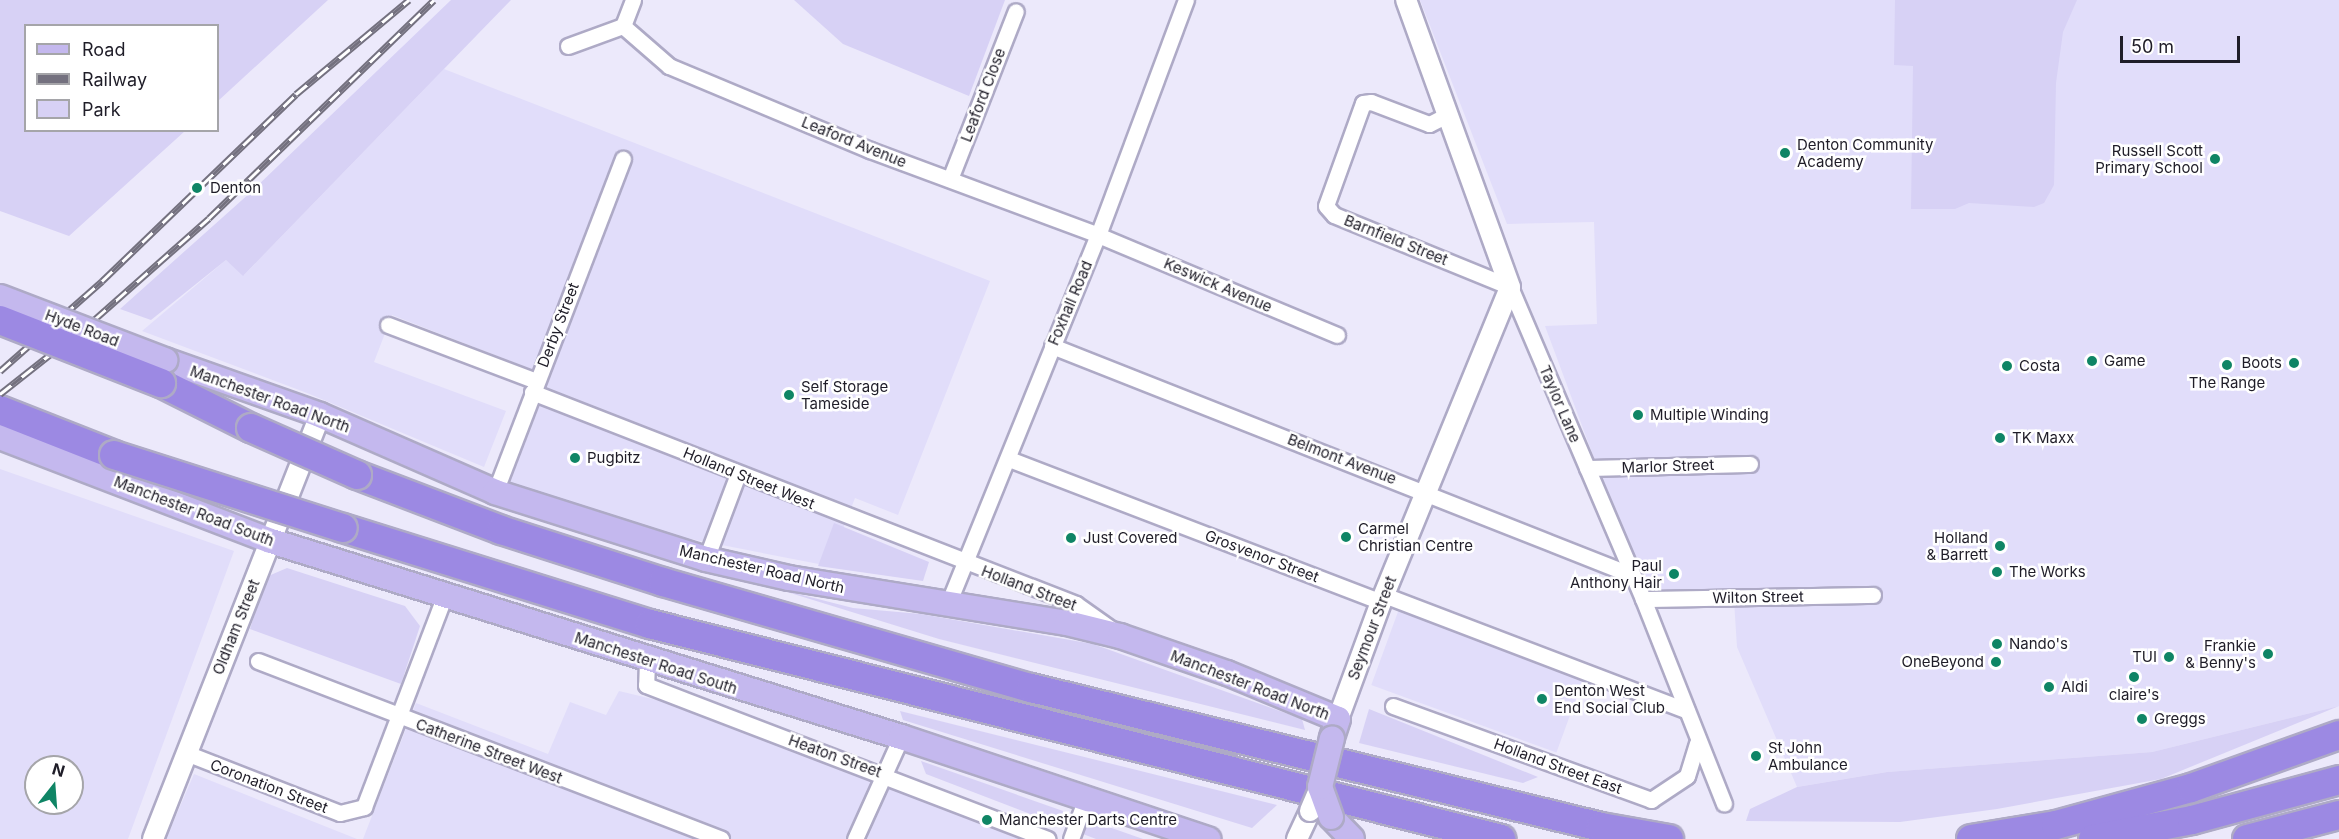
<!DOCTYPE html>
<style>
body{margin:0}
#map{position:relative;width:2339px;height:839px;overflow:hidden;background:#ece9fb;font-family:Inter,sans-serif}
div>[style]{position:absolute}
.built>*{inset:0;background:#e1ddfa;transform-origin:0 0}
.green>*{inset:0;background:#d7d1f5}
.roads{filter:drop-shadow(2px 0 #aeaac6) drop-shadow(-2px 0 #aeaac6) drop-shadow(0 2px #aeaac6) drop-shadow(0 -2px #aeaac6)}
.minor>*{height:15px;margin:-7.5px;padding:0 7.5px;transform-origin:7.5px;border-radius:7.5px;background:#fff}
.tertiary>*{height:20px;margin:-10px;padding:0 10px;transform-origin:10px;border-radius:10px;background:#fff}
.primary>*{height:24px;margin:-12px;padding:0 12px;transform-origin:12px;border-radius:12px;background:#c4b8ee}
.motorway>*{height:28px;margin:-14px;padding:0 14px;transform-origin:14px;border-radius:14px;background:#9c89e3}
.rail>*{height:7px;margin-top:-3.5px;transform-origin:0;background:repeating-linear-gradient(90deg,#fff 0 14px,#74717f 0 28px);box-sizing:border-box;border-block:2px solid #74717f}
.bridges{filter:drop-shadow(2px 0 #aeaac6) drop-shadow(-2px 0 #aeaac6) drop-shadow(0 2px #aeaac6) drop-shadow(0 -2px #aeaac6)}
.tertiary-bridge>*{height:20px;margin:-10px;padding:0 10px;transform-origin:10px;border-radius:10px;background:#fff}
.primary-bridge>*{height:24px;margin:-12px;padding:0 12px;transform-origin:12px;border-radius:12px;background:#c4b8ee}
.motorway-bridge>*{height:28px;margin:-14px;padding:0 14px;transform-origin:14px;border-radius:14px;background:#9c89e3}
.dots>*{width:16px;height:16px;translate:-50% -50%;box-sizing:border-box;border:3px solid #fff;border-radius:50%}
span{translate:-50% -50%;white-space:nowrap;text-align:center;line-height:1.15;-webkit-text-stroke:5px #fff;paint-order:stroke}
.street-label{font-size:15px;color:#1f1d28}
.poi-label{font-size:15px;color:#1f1d28}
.left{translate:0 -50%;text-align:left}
.right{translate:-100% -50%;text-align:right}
.legend{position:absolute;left:24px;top:24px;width:195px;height:108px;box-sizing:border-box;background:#fff;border:2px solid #a5a5a9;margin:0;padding:8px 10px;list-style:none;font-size:18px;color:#1f1d28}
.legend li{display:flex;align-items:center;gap:12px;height:30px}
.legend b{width:30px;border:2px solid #a5a5a9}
.north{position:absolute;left:24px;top:755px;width:60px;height:60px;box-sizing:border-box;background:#fff;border:2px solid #a5a5a9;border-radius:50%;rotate:17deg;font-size:16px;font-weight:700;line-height:24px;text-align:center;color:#1f1d28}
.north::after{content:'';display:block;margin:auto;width:21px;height:27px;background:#0f8565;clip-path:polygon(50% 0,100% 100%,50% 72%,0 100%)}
.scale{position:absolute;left:2120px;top:36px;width:120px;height:27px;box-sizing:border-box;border:3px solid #1f1d28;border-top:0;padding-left:8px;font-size:18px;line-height:21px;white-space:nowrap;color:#1f1d28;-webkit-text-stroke:4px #fff;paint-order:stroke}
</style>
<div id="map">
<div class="built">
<div style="clip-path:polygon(1420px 0,2339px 0,2339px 706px,2152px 752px,1887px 772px,1797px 787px,1737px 647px,1734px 601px,1714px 589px,1643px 590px,1545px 326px,1597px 324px,1594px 222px,1507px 224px)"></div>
<div style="clip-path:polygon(444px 69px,990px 281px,898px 515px,855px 498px,829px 566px,645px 530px,505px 480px,548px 376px,392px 315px,374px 362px,506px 411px,484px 467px,307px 393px,142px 331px,226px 260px,244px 275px)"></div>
<div style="clip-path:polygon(evenodd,0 469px,234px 551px,128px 839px,0 839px,0 469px,36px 767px,72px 767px,72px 803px,36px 803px,36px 767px)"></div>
<div style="left:1399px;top:609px;width:197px;height:81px;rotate:20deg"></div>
<div style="clip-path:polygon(619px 691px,694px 709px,1033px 839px,363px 839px,416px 703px,548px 754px,570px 702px,606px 715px)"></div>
<div style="clip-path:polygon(194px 774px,357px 839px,166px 839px)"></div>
</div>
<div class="green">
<div style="clip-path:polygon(0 0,328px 0,218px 101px,218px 26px,26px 26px,26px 130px,185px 131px,69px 236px,0 211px)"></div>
<div style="clip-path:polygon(451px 0,511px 0,243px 276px,226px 260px,151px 320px,120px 309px,251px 192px)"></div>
<div style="clip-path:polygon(794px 0,1005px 0,969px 96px,843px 44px)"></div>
<div style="clip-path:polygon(1895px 0,2077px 0,2063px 32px,2056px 83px,2054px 185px,2044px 203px,2034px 207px,1969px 203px,1955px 209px,1911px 209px,1913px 66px,1894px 65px)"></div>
<div style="clip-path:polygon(834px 523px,929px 562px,923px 581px,818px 566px)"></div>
<div style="clip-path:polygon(287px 568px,405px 606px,420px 626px,401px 684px,250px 629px,266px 577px)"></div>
<div style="clip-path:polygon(771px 587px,853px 608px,921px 614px,1093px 644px,1302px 719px,1305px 730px,939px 639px)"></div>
<div style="clip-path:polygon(2339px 706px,2161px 779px,1997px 809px,1900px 822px,1746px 821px,1750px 809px,1797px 787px,1887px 772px,2152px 752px)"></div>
<div style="clip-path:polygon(1369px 709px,1538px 777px,1523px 783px,1359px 743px)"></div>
<div style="clip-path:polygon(900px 711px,1277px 805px,1252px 828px,903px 720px)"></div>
<div style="clip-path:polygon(921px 761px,1143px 839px,1096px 839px,926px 774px)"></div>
</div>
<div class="roads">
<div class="minor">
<div style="left:623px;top:26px;width:61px;rotate:41deg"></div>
<div style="left:669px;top:66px;width:218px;rotate:22.7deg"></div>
<div style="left:870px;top:150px;width:243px;rotate:20.4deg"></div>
<div style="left:1098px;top:235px;width:259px;rotate:22.7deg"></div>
<div style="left:568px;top:46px;width:59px;rotate:-20deg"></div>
<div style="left:623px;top:26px;width:28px;rotate:-69deg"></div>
<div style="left:1447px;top:115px;width:20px;rotate:153deg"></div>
<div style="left:1429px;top:124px;width:62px;rotate:-159.2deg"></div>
<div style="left:1371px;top:102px;width:8px;rotate:173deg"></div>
<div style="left:1363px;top:103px;width:109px;rotate:109.8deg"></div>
<div style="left:1326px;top:206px;width:12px;rotate:48deg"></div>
<div style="left:1334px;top:215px;width:190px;rotate:22.2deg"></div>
<div style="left:1510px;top:287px;width:339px;rotate:66.9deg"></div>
<div style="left:1643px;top:599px;width:220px;rotate:68.4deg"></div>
<div style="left:950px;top:179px;width:180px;rotate:-68.6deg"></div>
<div style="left:388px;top:325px;width:158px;rotate:20.7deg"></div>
<div style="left:1052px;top:346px;width:624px;rotate:21.55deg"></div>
<div style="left:532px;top:392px;width:584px;rotate:21.29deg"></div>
<div style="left:1076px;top:604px;width:43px;rotate:35.5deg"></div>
<div style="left:1009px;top:459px;width:399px;rotate:21deg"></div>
<div style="left:1587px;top:468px;width:163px;rotate:-1.4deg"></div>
<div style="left:495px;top:492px;width:357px;rotate:-69deg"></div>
<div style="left:706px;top:559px;width:91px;rotate:-69.4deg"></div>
<div style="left:1384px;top:595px;width:324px;rotate:20.9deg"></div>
<div style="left:1643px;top:599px;width:230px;rotate:-1deg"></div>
<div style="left:948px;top:604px;width:398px;rotate:-67.9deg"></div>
<div style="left:1098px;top:235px;width:251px;rotate:-69.5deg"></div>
<div style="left:258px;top:661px;width:496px;rotate:21deg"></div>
<div style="left:647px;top:661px;width:24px;rotate:92deg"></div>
<div style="left:646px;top:685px;width:430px;rotate:21deg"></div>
<div style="left:1393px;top:706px;width:275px;rotate:20deg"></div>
<div style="left:1651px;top:800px;width:43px;rotate:-33.7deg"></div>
<div style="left:1687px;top:776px;width:34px;rotate:-73deg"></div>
<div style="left:186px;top:753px;width:165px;rotate:21.3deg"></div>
<div style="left:340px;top:813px;width:25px;rotate:-14deg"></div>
<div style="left:364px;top:807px;width:227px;rotate:-69.1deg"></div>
<div style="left:855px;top:839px;width:112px;rotate:-65.7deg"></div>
<div style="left:1071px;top:839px;width:44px;rotate:-69.9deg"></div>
</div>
<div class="tertiary">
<div style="left:1338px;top:719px;width:125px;rotate:-69.8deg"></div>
<div style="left:1381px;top:602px;width:340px;rotate:-67.7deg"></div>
<div style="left:1510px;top:287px;width:305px;rotate:-109.9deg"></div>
<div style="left:153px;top:839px;width:456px;rotate:-68.5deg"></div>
<div style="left:1297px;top:839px;width:31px;rotate:-65deg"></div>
</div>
<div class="primary">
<div style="left:165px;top:360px;width:164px;rotate:19.5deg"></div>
<div style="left:320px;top:415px;width:191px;rotate:23.7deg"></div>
<div style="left:495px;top:492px;width:221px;rotate:17.6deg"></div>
<div style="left:706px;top:559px;width:85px;rotate:12.9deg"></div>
<div style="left:789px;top:578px;width:282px;rotate:9.2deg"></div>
<div style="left:1067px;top:623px;width:55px;rotate:13.8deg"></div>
<div style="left:1120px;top:636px;width:113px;rotate:19.1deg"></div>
<div style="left:1227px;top:673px;width:120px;rotate:22.5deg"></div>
<div style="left:1338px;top:719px;width:20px;rotate:108deg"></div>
<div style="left:0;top:437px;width:290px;rotate:21deg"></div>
<div style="left:271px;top:541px;width:660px;rotate:17.28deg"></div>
<div style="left:901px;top:737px;width:324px;rotate:18.4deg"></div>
<div style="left:1331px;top:817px;width:30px;rotate:46deg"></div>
</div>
<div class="motorway">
<div style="left:161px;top:383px;width:101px;rotate:26.6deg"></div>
<div style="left:0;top:410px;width:123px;rotate:21.5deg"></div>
<div style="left:357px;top:475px;width:154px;rotate:20.9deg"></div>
<div style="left:501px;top:530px;width:170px;rotate:17.8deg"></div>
<div style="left:663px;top:582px;width:383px;rotate:16.1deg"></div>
<div style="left:1031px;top:688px;width:587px;rotate:13.7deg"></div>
<div style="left:1601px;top:827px;width:69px;rotate:10deg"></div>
<div style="left:343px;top:528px;width:322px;rotate:17.4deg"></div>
<div style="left:650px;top:624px;width:878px;rotate:14.18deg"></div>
<div style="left:1971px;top:839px;width:86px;rotate:-9.4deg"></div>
<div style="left:2056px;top:825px;width:140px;rotate:-15.3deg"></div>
<div style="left:2191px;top:788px;width:157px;rotate:-19.7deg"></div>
<div style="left:2093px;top:839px;width:101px;rotate:-10.9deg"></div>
<div style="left:2192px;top:820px;width:152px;rotate:-15.2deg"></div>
<div style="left:2247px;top:839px;width:95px;rotate:-14.6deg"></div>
</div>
</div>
<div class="rail">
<div style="left:0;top:371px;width:136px;rotate:-41.4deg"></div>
<div style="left:102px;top:281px;width:269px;rotate:-43.9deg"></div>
<div style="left:296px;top:94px;width:147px;rotate:-39.8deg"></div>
<div style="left:0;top:394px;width:121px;rotate:-38.3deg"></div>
<div style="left:95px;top:319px;width:152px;rotate:-41.5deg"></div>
<div style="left:209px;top:218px;width:313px;rotate:-44.1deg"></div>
</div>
<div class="bridges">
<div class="tertiary-bridge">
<div style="left:1310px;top:811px;width:26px;rotate:-67deg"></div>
</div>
<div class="primary-bridge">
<div style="left:0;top:297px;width:177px;rotate:20.9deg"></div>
<div style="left:1331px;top:817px;width:32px;rotate:-110deg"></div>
<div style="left:1320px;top:787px;width:50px;rotate:-76.2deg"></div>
</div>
<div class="motorway-bridge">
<div style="left:0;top:320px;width:173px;rotate:21.4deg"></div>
<div style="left:251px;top:428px;width:116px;rotate:23.9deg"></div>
<div style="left:114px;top:455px;width:240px;rotate:17.7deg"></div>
</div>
</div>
<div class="dots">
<div style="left:1785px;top:153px;background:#0f8565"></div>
<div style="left:2215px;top:159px;background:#0f8565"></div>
<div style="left:197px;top:188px;background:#0f8565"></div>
<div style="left:2092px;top:361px;background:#0f8565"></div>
<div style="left:2294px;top:363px;background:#0f8565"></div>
<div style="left:2227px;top:365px;background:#0f8565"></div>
<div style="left:2007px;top:366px;background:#0f8565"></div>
<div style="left:789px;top:395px;background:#0f8565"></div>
<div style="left:1638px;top:415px;background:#0f8565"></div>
<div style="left:2000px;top:438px;background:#0f8565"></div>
<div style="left:575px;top:458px;background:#0f8565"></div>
<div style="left:1346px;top:537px;background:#0f8565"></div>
<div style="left:1071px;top:538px;background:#0f8565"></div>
<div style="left:2000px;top:546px;background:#0f8565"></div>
<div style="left:1997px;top:572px;background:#0f8565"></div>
<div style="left:1674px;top:574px;background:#0f8565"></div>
<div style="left:1997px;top:644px;background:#0f8565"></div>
<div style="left:2268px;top:654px;background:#0f8565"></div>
<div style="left:2169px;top:657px;background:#0f8565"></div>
<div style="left:1996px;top:662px;background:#0f8565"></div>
<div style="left:2134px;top:677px;background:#0f8565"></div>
<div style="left:2049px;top:687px;background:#0f8565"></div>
<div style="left:1542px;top:699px;background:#0f8565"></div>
<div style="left:2142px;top:719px;background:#0f8565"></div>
<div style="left:1756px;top:756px;background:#0f8565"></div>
<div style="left:987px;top:820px;background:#0f8565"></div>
</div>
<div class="street-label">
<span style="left:983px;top:95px;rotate:-69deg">Leaford Close</span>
<span style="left:854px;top:142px;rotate:22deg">Leaford Avenue</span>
<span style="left:1396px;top:240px;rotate:22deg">Barnfield Street</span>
<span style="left:1218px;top:285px;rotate:23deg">Keswick Avenue</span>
<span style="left:1070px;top:303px;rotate:-67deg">Foxhall Road</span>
<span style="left:558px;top:325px;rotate:-69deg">Derby Street</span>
<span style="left:82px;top:328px;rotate:21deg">Hyde Road</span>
<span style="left:270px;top:399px;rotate:20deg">Manchester Road North</span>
<span style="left:1560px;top:404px;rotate:67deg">Taylor Lane</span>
<span style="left:1342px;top:459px;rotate:21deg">Belmont Avenue</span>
<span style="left:1668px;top:466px;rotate:-2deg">Marlor Street</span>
<span style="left:749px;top:478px;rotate:22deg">Holland Street West</span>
<span style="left:194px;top:511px;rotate:21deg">Manchester Road South</span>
<span style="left:1262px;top:556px;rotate:21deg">Grosvenor Street</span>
<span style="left:762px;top:569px;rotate:13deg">Manchester Road North</span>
<span style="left:1029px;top:588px;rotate:21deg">Holland Street</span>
<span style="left:1758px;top:597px;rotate:-1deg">Wilton Street</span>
<span style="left:236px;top:627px;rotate:-68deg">Oldham Street</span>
<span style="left:1372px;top:628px;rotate:-69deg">Seymour Street</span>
<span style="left:656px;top:663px;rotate:18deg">Manchester Road South</span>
<span style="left:1250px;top:685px;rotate:21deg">Manchester Road North</span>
<span style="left:489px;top:751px;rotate:21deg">Catherine Street West</span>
<span style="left:835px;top:756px;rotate:20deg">Heaton Street</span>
<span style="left:1558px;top:766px;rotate:20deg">Holland Street East</span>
<span style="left:269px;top:786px;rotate:21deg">Coronation Street</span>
</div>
<div class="poi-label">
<span class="left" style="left:1797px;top:153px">Denton Community<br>Academy</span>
<span class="right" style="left:2203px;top:159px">Russell Scott<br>Primary School</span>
<span class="left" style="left:210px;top:188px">Denton</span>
<span class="left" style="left:2104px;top:361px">Game</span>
<span class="right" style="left:2282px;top:363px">Boots</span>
<span class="left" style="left:2019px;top:366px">Costa</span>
<span style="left:2227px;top:383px">The Range</span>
<span class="left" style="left:801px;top:395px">Self Storage<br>Tameside</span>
<span class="left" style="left:1650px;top:415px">Multiple Winding</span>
<span class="left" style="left:2012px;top:438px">TK Maxx</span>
<span class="left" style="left:587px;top:458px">Pugbitz</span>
<span class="left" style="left:1358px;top:537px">Carmel<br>Christian Centre</span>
<span class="right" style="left:1988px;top:546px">Holland<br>&amp; Barrett</span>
<span class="left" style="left:1083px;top:538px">Just Covered</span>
<span class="right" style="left:1662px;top:574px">Paul<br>Anthony Hair</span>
<span class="left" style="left:2009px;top:572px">The Works</span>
<span class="left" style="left:2009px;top:644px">Nando's</span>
<span class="right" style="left:2256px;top:654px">Frankie<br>&amp; Benny's</span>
<span class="right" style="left:2157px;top:657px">TUI</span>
<span class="right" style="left:1984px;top:662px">OneBeyond</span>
<span class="left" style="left:2061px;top:687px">Aldi</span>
<span class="left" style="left:1554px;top:699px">Denton West<br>End Social Club</span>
<span style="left:2134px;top:695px">claire's</span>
<span class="left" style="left:2154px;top:719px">Greggs</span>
<span class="left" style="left:1768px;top:756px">St John<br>Ambulance</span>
<span class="left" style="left:999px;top:820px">Manchester Darts Centre</span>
</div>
<ul class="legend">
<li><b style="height:8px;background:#c4b8ee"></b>Road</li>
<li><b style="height:8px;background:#74717f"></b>Railway</li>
<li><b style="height:16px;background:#d7d1f5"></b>Park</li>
</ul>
<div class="north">N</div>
<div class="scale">50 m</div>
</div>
